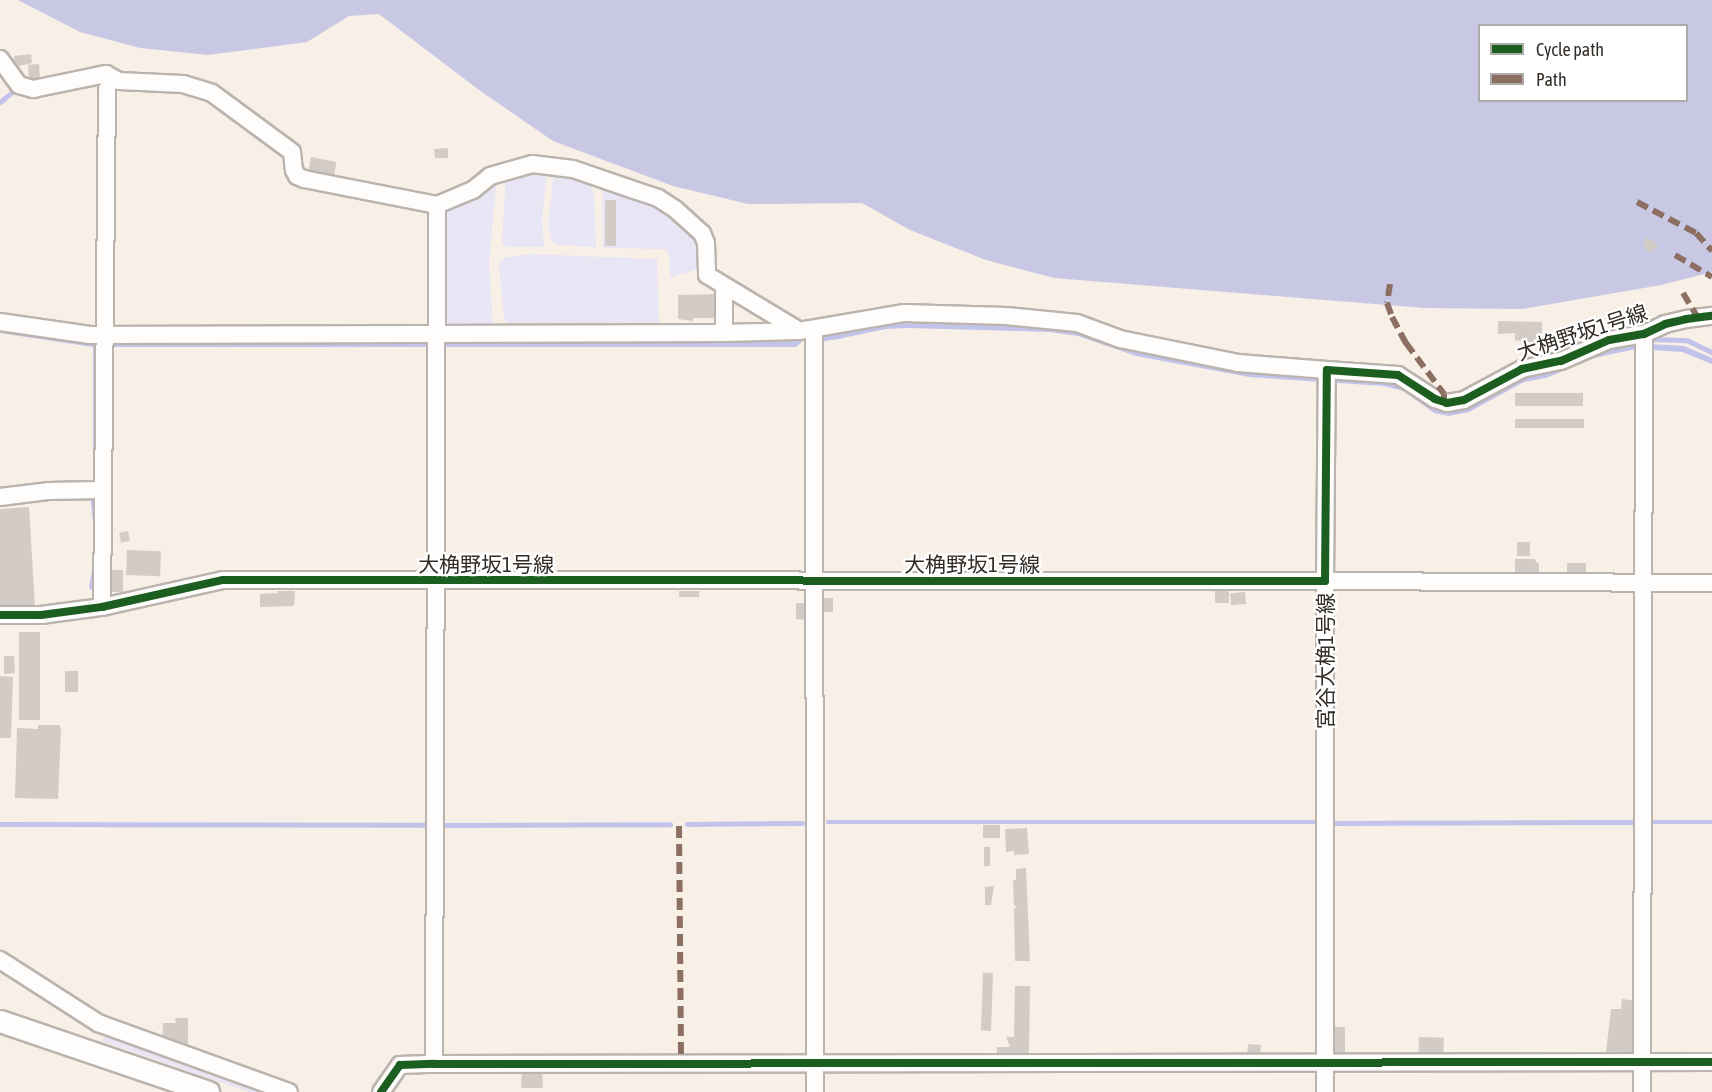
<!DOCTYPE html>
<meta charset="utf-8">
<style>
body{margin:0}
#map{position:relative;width:1712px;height:1092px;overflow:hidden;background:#f8efe7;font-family:"Asap Condensed","Noto Sans JP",sans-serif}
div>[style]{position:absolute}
.green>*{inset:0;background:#e8e5f4}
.forest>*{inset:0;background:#c8c7e4}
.water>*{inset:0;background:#c2c3eb}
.stream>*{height:4.5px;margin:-2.25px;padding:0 2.25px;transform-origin:2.25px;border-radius:2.25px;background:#c2c3eb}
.building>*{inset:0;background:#d3ccc6;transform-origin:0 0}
.roads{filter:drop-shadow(2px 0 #bbb4ae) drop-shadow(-2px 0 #bbb4ae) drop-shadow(0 2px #bbb4ae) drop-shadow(0 -2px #bbb4ae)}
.minor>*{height:16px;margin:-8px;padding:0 8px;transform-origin:8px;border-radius:8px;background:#fefdfb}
.major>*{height:21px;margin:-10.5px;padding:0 10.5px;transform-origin:10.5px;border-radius:10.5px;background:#fefdfb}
.quiet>*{height:6px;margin-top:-3px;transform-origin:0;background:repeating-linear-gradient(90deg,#8d6e63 0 12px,transparent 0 18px)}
.cycleway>*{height:8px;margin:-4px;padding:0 4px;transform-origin:4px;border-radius:4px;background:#1b5e20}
span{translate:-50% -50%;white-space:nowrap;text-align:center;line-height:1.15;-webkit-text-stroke:4.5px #fff;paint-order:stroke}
.street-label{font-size:21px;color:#332d28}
.legend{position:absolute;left:1478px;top:24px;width:210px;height:78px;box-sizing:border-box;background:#fff;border:2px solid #adaba9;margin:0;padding:8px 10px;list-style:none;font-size:18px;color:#332d28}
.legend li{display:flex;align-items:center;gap:12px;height:30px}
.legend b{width:30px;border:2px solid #adaba9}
</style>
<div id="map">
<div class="green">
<div style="clip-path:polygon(547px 170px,542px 220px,544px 247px,507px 247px,502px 242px,506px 175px)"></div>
<div style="clip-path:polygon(554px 170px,586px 178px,591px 186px,594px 196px,596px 247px,557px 245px,552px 242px,548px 226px)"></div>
<div style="clip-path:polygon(497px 177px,489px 263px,493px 326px,444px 330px,442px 208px)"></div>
<div style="clip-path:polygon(602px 184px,653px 201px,698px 235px,701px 268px,670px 278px,670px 256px,665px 249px,603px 248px)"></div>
<div style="clip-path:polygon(529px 254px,657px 259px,659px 329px,508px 326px,504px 318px,499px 264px,504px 258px)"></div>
<div style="clip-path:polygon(107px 1035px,159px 1051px,277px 1092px,249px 1092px,102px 1041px)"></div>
</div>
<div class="forest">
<div style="clip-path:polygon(evenodd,18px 0,1712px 0,1712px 272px,1661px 285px,1522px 309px,1424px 308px,1054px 278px,986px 260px,910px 230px,862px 203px,748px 204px,673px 186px,553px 141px,479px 90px,379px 14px,349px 16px,307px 42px,208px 55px,140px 48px,80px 32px,18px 0,1480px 26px,1686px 26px,1686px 100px,1480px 100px,1480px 26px)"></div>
</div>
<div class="water">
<div style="clip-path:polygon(887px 323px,1049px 326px,1078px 331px,1138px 351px,1251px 372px,1384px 381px,1406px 386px,1448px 411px,1466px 407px,1523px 376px,1554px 371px,1606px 349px,1650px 344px,1684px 346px,1712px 358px,1712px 364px,1682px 352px,1637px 349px,1612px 354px,1595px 358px,1546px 378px,1524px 382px,1469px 412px,1449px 416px,1434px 413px,1404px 391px,1384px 386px,1249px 377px,1136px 356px,1078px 336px,1050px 332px,907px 328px,886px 329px,833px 340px,832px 335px)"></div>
<div style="clip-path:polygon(0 329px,116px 341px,785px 342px,794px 340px,801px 340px,802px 342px,796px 347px,108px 347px,96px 486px,93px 487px,93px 347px,0 333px)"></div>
</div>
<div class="stream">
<div style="left:0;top:102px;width:14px;rotate:-39deg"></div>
<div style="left:817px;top:339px;width:22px;rotate:-8deg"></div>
<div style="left:1652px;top:339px;width:35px;rotate:2deg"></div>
<div style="left:1687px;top:340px;width:28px;rotate:26deg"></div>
<div style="left:93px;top:496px;width:21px;rotate:85deg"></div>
<div style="left:172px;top:583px;width:15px;rotate:-11deg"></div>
<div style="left:91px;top:587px;width:22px;rotate:-80deg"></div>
<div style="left:828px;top:822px;width:488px"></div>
<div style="left:1649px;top:822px;width:63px"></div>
<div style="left:1333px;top:823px;width:304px;rotate:-0.2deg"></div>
<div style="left:0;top:824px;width:427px;rotate:0.1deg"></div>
<div style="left:687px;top:824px;width:115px;rotate:-0.5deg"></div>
<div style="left:440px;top:825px;width:230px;rotate:-0.2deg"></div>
</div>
<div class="building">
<div style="clip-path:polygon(31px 54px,32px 63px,15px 67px,14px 56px)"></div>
<div style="left:39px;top:64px;width:16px;height:11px;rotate:86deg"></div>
<div style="clip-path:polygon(448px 148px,448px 158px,435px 158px,434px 149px)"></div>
<div style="left:311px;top:157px;width:26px;height:17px;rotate:11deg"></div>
<div style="left:605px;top:200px;width:11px;height:46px"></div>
<div style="clip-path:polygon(1647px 237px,1650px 241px,1652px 239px,1658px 247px,1649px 253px,1643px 244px)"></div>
<div style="clip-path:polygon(718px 294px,718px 318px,693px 318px,693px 321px,678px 319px,678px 295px)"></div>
<div style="clip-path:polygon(1498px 321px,1542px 322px,1542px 344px,1515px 340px,1515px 333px,1498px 334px)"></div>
<div style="clip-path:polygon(1573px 329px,1573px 338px,1563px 339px,1563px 330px)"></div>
<div style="left:1583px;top:393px;width:13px;height:68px;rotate:90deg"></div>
<div style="left:1515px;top:419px;width:69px;height:9px"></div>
<div style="clip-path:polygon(29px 507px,35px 607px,0 608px,0 509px)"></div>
<div style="left:128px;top:531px;width:10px;height:9px;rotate:79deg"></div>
<div style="left:1517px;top:542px;width:13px;height:14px"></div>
<div style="left:127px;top:550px;width:34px;height:25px;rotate:2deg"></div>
<div style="clip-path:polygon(1515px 559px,1535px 559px,1536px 562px,1539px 563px,1539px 575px,1515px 574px)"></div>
<div style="left:1567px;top:563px;width:19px;height:10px"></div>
<div style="left:109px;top:570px;width:14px;height:22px"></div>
<div style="clip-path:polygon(277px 591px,295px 591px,294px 606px,260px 607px,260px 594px,278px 593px)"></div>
<div style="left:679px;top:591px;width:20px;height:6px"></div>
<div style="left:1215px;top:591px;width:14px;height:12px"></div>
<div style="left:1245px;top:592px;width:12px;height:15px;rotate:85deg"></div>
<div style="left:824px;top:598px;width:9px;height:14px"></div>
<div style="clip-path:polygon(796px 603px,807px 603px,806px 620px,796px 619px)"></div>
<div style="left:19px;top:632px;width:21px;height:88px"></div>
<div style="clip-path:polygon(4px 656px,14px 656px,15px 673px,4px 674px)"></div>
<div style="left:65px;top:671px;width:13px;height:21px"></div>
<div style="clip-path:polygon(0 676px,13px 677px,11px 738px,0 738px)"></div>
<div style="clip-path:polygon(38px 725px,60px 725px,61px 730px,58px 799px,15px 798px,17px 728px,38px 729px)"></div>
<div style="left:1000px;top:825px;width:13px;height:17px;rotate:90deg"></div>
<div style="clip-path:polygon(1027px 828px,1029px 854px,1014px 855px,1014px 851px,1006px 852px,1005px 829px)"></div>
<div style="left:984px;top:847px;width:6px;height:19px"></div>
<div style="clip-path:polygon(1026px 868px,1030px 961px,1015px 961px,1014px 908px,1017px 908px,1014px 905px,1013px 880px,1016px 880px,1016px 869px)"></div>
<div style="clip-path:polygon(994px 886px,991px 905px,985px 905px,985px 887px)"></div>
<div style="left:993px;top:973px;width:58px;height:10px;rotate:92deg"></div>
<div style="clip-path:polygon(1015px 986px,1030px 986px,1029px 1053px,997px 1053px,997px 1047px,1010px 1047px,1006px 1037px,1014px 1037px)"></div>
<div style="clip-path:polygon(1622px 999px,1637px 1001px,1634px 1041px,1636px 1042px,1636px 1053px,1606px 1052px,1611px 1009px,1621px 1009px)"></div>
<div style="clip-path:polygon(175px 1018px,188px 1018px,188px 1044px,162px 1043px,163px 1023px,176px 1023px)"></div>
<div style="left:1331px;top:1027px;width:14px;height:27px"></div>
<div style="left:1419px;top:1037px;width:25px;height:17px;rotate:2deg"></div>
<div style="left:1248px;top:1044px;width:13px;height:10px;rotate:4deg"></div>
<div style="clip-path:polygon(542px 1069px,543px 1088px,521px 1088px,522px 1070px)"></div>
</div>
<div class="roads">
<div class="minor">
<div style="left:0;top:59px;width:32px;rotate:54deg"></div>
<div style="left:19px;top:85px;width:15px;rotate:16deg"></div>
<div style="left:33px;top:89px;width:75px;rotate:-11.6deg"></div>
<div style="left:106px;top:74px;width:15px;rotate:28deg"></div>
<div style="left:119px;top:81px;width:64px;rotate:2.7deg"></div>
<div style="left:183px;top:84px;width:30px;rotate:17deg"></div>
<div style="left:212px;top:93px;width:99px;rotate:36.4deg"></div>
<div style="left:292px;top:152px;width:18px;rotate:84deg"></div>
<div style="left:294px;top:170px;width:7px;rotate:63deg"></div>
<div style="left:297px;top:176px;width:8px;rotate:23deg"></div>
<div style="left:304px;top:179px;width:136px;rotate:11.1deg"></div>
<div style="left:437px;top:205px;width:39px;rotate:-23deg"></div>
<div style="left:473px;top:190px;width:22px;rotate:-39deg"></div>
<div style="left:490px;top:176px;width:44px;rotate:-15.9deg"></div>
<div style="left:532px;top:164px;width:41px;rotate:7deg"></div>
<div style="left:573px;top:169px;width:68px;rotate:19deg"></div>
<div style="left:637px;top:191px;width:22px;rotate:18deg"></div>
<div style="left:658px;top:198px;width:20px;rotate:33deg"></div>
<div style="left:675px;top:209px;width:36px;rotate:42deg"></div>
<div style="left:702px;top:233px;width:11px;rotate:68deg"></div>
<div style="left:706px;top:243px;width:32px;rotate:88deg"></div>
<div style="left:707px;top:275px;width:106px;rotate:31.1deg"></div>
<div style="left:0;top:322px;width:91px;rotate:8.2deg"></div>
<div style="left:90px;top:335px;width:634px;rotate:-0.18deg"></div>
<div style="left:724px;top:333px;width:75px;rotate:-1.5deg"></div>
<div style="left:799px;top:331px;width:107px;rotate:-9.7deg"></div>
<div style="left:904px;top:313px;width:102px;rotate:1.7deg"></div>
<div style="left:1006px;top:316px;width:71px;rotate:5.6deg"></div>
<div style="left:1077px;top:323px;width:46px;rotate:20.4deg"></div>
<div style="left:1120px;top:339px;width:120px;rotate:11.5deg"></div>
<div style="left:1238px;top:363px;width:89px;rotate:4.5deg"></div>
<div style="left:814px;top:329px;width:763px;rotate:89.92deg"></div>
<div style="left:724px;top:333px;width:46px;rotate:-90deg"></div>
<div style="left:0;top:497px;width:48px;rotate:-7.1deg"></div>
<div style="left:48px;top:491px;width:53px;rotate:-1.1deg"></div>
<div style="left:102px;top:607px;width:518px;rotate:-89.45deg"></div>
<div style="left:0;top:615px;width:41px"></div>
<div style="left:41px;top:615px;width:62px;rotate:-7.5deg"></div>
<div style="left:102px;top:607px;width:124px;rotate:-12.6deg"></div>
<div style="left:223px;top:580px;width:1102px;rotate:0.05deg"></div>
<div style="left:1325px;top:581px;width:211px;rotate:-89.5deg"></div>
<div style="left:1327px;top:370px;width:71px;rotate:4deg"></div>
<div style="left:1398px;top:375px;width:44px;rotate:33deg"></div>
<div style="left:1435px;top:399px;width:13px;rotate:18deg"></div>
<div style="left:1447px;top:403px;width:17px;rotate:-10deg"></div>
<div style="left:1464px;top:400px;width:66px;rotate:-28.1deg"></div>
<div style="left:1522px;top:369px;width:40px;rotate:-12deg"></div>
<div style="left:1561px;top:361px;width:52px;rotate:-23.6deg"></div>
<div style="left:1609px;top:340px;width:36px;rotate:-10deg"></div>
<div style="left:1644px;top:334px;width:23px;rotate:-25deg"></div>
<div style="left:1665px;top:324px;width:22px;rotate:-13deg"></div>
<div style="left:1686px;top:319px;width:26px;rotate:-7deg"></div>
<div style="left:0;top:960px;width:117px;rotate:32.7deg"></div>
<div style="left:98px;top:1023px;width:203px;rotate:19.9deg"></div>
<div style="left:434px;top:1064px;width:859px;rotate:-89.8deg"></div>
<div style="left:381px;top:1092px;width:33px;rotate:-55deg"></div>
<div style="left:400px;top:1065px;width:34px;rotate:-2deg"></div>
<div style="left:434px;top:1064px;width:1278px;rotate:-0.09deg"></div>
<div style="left:1325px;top:1092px;width:511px;rotate:-90deg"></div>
<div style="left:1325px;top:581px;width:387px;rotate:0.3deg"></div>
<div style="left:1642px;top:1092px;width:758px;rotate:-89.85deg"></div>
</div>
<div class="major">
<div style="left:0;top:1021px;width:220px;rotate:18.8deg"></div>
</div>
</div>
<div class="quiet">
<div style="left:1637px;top:202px;width:67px;rotate:27.7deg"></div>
<div style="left:1696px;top:233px;width:24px;rotate:48deg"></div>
<div style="left:1675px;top:255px;width:43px;rotate:30.7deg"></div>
<div style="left:1390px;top:284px;width:19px;rotate:99deg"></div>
<div style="left:1387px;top:303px;width:15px;rotate:70deg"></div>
<div style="left:1392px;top:317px;width:30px;rotate:62deg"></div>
<div style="left:1406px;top:343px;width:64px;rotate:53.3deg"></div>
<div style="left:1444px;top:394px;width:8px;rotate:90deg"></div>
<div style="left:1683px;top:293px;width:29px;rotate:59deg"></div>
<div style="left:679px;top:826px;width:237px;rotate:89.5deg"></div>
</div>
<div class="cycleway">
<div style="left:0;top:615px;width:41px"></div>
<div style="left:41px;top:615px;width:62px;rotate:-7.5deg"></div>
<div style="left:102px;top:607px;width:124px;rotate:-12.6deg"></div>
<div style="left:223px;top:580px;width:1102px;rotate:0.05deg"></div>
<div style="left:1325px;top:581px;width:211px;rotate:-89.5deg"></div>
<div style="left:1327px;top:370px;width:71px;rotate:4deg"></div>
<div style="left:1398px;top:375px;width:44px;rotate:33deg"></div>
<div style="left:1435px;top:399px;width:13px;rotate:18deg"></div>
<div style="left:1447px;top:403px;width:17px;rotate:-10deg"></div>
<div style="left:1464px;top:400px;width:66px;rotate:-28.1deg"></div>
<div style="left:1522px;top:369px;width:40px;rotate:-12deg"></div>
<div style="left:1561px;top:361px;width:52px;rotate:-23.6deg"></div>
<div style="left:1609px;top:340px;width:36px;rotate:-10deg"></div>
<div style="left:1644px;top:334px;width:23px;rotate:-25deg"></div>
<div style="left:1665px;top:324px;width:22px;rotate:-13deg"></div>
<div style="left:1686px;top:319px;width:26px;rotate:-7deg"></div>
<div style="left:381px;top:1092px;width:33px;rotate:-55deg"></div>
<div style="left:400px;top:1065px;width:34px;rotate:-2deg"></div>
<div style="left:434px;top:1064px;width:1278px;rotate:-0.09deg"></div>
</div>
<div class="street-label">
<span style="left:1582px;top:332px;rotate:-18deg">大桷野坂1号線</span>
<span style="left:486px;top:564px">大桷野坂1号線</span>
<span style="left:972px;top:564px">大桷野坂1号線</span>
<span style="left:1325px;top:661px;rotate:-90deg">宮谷大桷1号線</span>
</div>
<ul class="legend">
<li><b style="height:8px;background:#1b5e20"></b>Cycle path</li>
<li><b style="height:8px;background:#8d6e63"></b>Path</li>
</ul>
</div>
